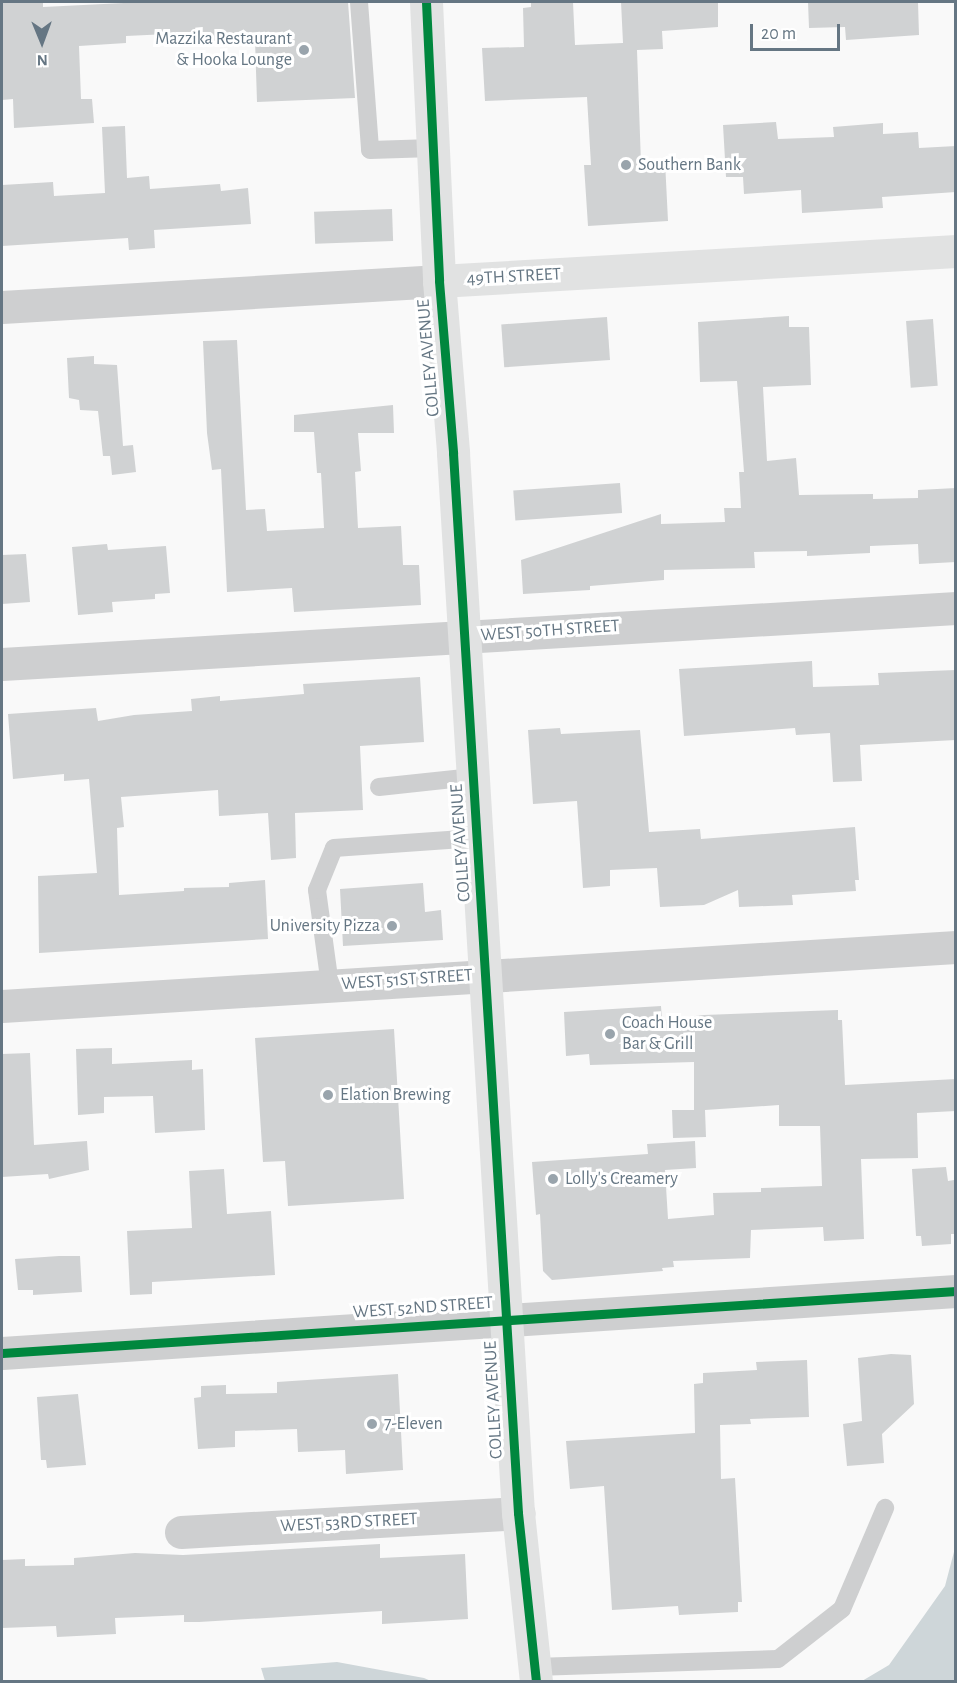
<!DOCTYPE html>
<style>
body{margin:0}
#map{position:relative;width:957px;height:1683px;overflow:hidden;background:#f9f9f9;font-family:"Alegreya Sans",sans-serif}
div>[style]{position:absolute}
.water>*{inset:0;background:#ced6d9}
.building>*{inset:0;background:#d0d2d3;transform-origin:0 0}
.lane>*{height:18px;margin:-9px;padding:0 9px;transform-origin:9px;border-radius:9px;background:#cecfd0}
.street>*{height:33px;margin:-16.5px;padding:0 16.5px;transform-origin:16.5px;border-radius:16.5px;background:#cecfd0}
.secondary>*{height:33px;margin:-16.5px;padding:0 16.5px;transform-origin:16.5px;border-radius:16.5px;background:#e1e2e2}
.cycleway>*{height:9px;margin:-4.5px;padding:0 4.5px;transform-origin:4.5px;border-radius:4.5px;background:#00873e}
.dots>*{width:16px;height:16px;translate:-50% -50%;box-sizing:border-box;border:3px solid #fff;border-radius:50%}
span{translate:-50% -50%;white-space:nowrap;text-align:center;line-height:1.15;-webkit-text-stroke:6px #fff;paint-order:stroke}
.poi-label{font-size:18px;color:#657683}
.right{translate:-100% -50%;text-align:right}
.left{translate:0 -50%;text-align:left}
.street-label{font-size:18px;color:#657683}
.frame{position:absolute;inset:0;border:3px solid #657683;pointer-events:none}
.north{position:absolute;left:12px;top:12px;width:60px;height:60px;-webkit-text-stroke:4px #fff;paint-order:stroke;rotate:179deg;font-size:16px;font-weight:700;line-height:24px;text-align:center;color:#657683}
.north::after{content:'';display:block;margin:auto;width:21px;height:27px;background:#657683;clip-path:polygon(50% 0,100% 100%,50% 72%,0 100%)}
.scale{position:absolute;left:750px;top:24px;width:90px;height:27px;box-sizing:border-box;border:3px solid #657683;border-top:0;padding-left:8px;font-size:18px;line-height:21px;white-space:nowrap;color:#657683;-webkit-text-stroke:4px #fff;paint-order:stroke}
</style>
<div id="map">
<div class="water">
<div style="clip-path:polygon(955px 1548px,955px 1681px,862px 1681px,889px 1665px,945px 1586px)"></div>
<div style="clip-path:polygon(337px 1662px,424px 1678px,431px 1681px,265px 1681px,261px 1668px)"></div>
</div>
<div class="building">
<div style="clip-path:polygon(2px 2px,43px 2px,43px 7px,144px 2px,348px 2px,355px 98px,257px 102px,255px 40px,210px 41px,210px 32px,126px 36px,126px 43px,79px 46px,81px 99px,92px 99px,94px 123px,14px 128px,13px 99px,2px 100px)"></div>
<div style="clip-path:polygon(573px 2px,575px 45px,623px 43px,621px 2px,718px 2px,718px 27px,662px 31px,663px 49px,637px 50px,641px 164px,665px 161px,668px 221px,588px 226px,584px 165px,591px 165px,587px 97px,485px 101px,482px 48px,524px 47px,523px 8px,531px 7px,531px 3px)"></div>
<div style="clip-path:polygon(808px 2px,918px 2px,919px 35px,846px 40px,845px 27px,809px 28px)"></div>
<div style="clip-path:polygon(776px 122px,778px 139px,834px 137px,833px 127px,883px 123px,883px 134px,918px 132px,919px 148px,956px 146px,956px 192px,882px 197px,883px 208px,802px 213px,801px 190px,744px 194px,743px 177px,726px 177px,723px 125px)"></div>
<div style="clip-path:polygon(125px 126px,127px 178px,149px 176px,150px 189px,220px 184px,221px 191px,248px 188px,251px 224px,154px 230px,155px 248px,129px 250px,128px 238px,2px 246px,2px 185px,53px 182px,54px 196px,105px 193px,102px 127px)"></div>
<div style="left:392px;top:209px;width:32px;height:78px;rotate:88deg"></div>
<div style="clip-path:polygon(789px 316px,789px 327px,809px 327px,811px 385px,763px 387px,767px 461px,796px 458px,799px 495px,873px 494px,873px 499px,918px 498px,918px 490px,956px 488px,956px 562px,919px 564px,918px 544px,870px 546px,870px 553px,807px 556px,807px 551px,754px 552px,755px 568px,664px 570px,664px 580px,590px 586px,590px 590px,523px 594px,521px 560px,661px 514px,661px 524px,725px 522px,724px 508px,741px 508px,739px 472px,744px 472px,737px 381px,700px 382px,698px 322px)"></div>
<div style="left:607px;top:317px;width:43px;height:106px;rotate:86deg"></div>
<div style="left:933px;top:319px;width:67px;height:27px;rotate:86deg"></div>
<div style="clip-path:polygon(237px 340px,246px 510px,265px 509px,267px 531px,324px 528px,321px 473px,317px 473px,314px 432px,294px 432px,294px 415px,393px 405px,394px 433px,358px 433px,361px 471px,355px 472px,358px 528px,401px 526px,403px 565px,419px 565px,421px 605px,294px 612px,292px 588px,227px 592px,221px 469px,212px 470px,207px 433px,203px 341px)"></div>
<div style="clip-path:polygon(94px 356px,94px 364px,117px 365px,123px 446px,133px 445px,136px 472px,112px 475px,110px 456px,103px 456px,98px 411px,80px 410px,79px 400px,69px 398px,67px 358px)"></div>
<div style="left:620px;top:483px;width:30px;height:107px;rotate:86deg"></div>
<div style="clip-path:polygon(107px 544px,108px 550px,166px 546px,170px 593px,155px 594px,155px 599px,112px 602px,113px 612px,78px 615px,72px 547px)"></div>
<div style="clip-path:polygon(26px 554px,30px 602px,2px 604px,2px 555px)"></div>
<div style="clip-path:polygon(812px 661px,813px 687px,879px 685px,878px 673px,956px 670px,956px 740px,860px 745px,862px 781px,833px 782px,830px 733px,796px 735px,795px 728px,684px 736px,679px 669px)"></div>
<div style="clip-path:polygon(420px 677px,424px 742px,360px 746px,363px 810px,295px 813px,296px 858px,271px 860px,268px 813px,219px 816px,218px 790px,121px 797px,124px 827px,117px 828px,119px 895px,184px 891px,184px 888px,229px 887px,229px 883px,265px 880px,268px 939px,39px 953px,38px 876px,97px 873px,89px 779px,64px 781px,64px 774px,13px 779px,8px 714px,96px 708px,98px 721px,134px 715px,192px 711px,191px 699px,220px 696px,220px 701px,304px 694px,303px 684px)"></div>
<div style="clip-path:polygon(560px 728px,561px 734px,640px 730px,649px 832px,700px 829px,701px 839px,855px 827px,859px 880px,855px 880px,856px 891px,792px 895px,793px 905px,739px 907px,738px 890px,704px 905px,660px 907px,657px 868px,610px 870px,610px 886px,583px 888px,577px 801px,533px 804px,528px 730px)"></div>
<div style="clip-path:polygon(423px 883px,425px 912px,441px 910px,443px 940px,343px 946px,340px 889px)"></div>
<div style="clip-path:polygon(661px 1006px,662px 1020px,704px 1015px,838px 1010px,838px 1020px,842px 1020px,845px 1085px,956px 1079px,956px 1111px,917px 1113px,918px 1158px,861px 1159px,864px 1239px,824px 1241px,823px 1227px,751px 1230px,750px 1258px,673px 1261px,674px 1267px,662px 1268px,663px 1271px,552px 1280px,543px 1271px,540px 1214px,536px 1215px,532px 1162px,648px 1154px,647px 1144px,695px 1141px,696px 1168px,665px 1170px,668px 1219px,714px 1215px,713px 1193px,761px 1192px,761px 1188px,822px 1186px,820px 1126px,779px 1126px,779px 1105px,705px 1110px,706px 1137px,673px 1138px,672px 1110px,694px 1110px,694px 1062px,590px 1065px,589px 1054px,566px 1056px,564px 1012px)"></div>
<div style="clip-path:polygon(394px 1029px,404px 1199px,288px 1206px,285px 1161px,263px 1162px,255px 1038px)"></div>
<div style="clip-path:polygon(112px 1048px,112px 1064px,192px 1060px,192px 1070px,203px 1069px,205px 1130px,155px 1133px,153px 1096px,104px 1097px,104px 1113px,78px 1115px,76px 1049px)"></div>
<div style="clip-path:polygon(30px 1053px,34px 1145px,87px 1141px,89px 1170px,49px 1179px,48px 1174px,2px 1177px,2px 1054px)"></div>
<div style="clip-path:polygon(946px 1167px,948px 1181px,954px 1180px,956px 1234px,951px 1234px,951px 1244px,922px 1246px,921px 1236px,916px 1236px,912px 1169px)"></div>
<div style="clip-path:polygon(224px 1169px,227px 1214px,271px 1211px,275px 1275px,152px 1282px,152px 1294px,130px 1295px,127px 1231px,192px 1228px,189px 1171px)"></div>
<div style="clip-path:polygon(59px 1256px,80px 1256px,82px 1292px,33px 1295px,33px 1290px,18px 1290px,15px 1259px)"></div>
<div style="clip-path:polygon(891px 1354px,911px 1355px,914px 1404px,882px 1434px,884px 1463px,847px 1466px,843px 1424px,862px 1421px,858px 1358px)"></div>
<div style="clip-path:polygon(807px 1360px,809px 1417px,750px 1419px,751px 1424px,720px 1425px,721px 1479px,735px 1478px,742px 1602px,738px 1602px,738px 1612px,679px 1615px,678px 1606px,612px 1610px,604px 1486px,570px 1489px,566px 1441px,695px 1433px,694px 1384px,703px 1383px,703px 1373px,757px 1370px,756px 1362px)"></div>
<div style="clip-path:polygon(398px 1374px,403px 1470px,346px 1474px,345px 1450px,298px 1452px,297px 1429px,235px 1431px,235px 1447px,198px 1449px,194px 1398px,201px 1397px,201px 1386px,226px 1385px,226px 1394px,277px 1393px,277px 1382px)"></div>
<div style="clip-path:polygon(78px 1394px,86px 1465px,47px 1468px,46px 1460px,41px 1460px,37px 1397px)"></div>
<div style="clip-path:polygon(380px 1544px,380px 1558px,465px 1554px,468px 1619px,382px 1624px,382px 1611px,199px 1622px,184px 1622px,184px 1615px,140px 1617px,115px 1618px,116px 1634px,57px 1637px,56px 1626px,2px 1628px,2px 1560px,25px 1559px,25px 1566px,74px 1565px,74px 1558px,135px 1553px,183px 1555px)"></div>
</div>
<div class="lane">
<div style="left:359px;top:2px;width:148px;rotate:85.7deg"></div>
<div style="left:370px;top:150px;width:63px;rotate:-1.8deg"></div>
<div style="left:379px;top:787px;width:95px;rotate:-6.1deg"></div>
<div style="left:330px;top:985px;width:96px;rotate:-97.8deg"></div>
<div style="left:317px;top:890px;width:45px;rotate:-68deg"></div>
<div style="left:334px;top:848px;width:143px;rotate:-4deg"></div>
<div style="left:535px;top:1667px;width:243px;rotate:-1.9deg"></div>
<div style="left:778px;top:1659px;width:81px;rotate:-38deg"></div>
<div style="left:842px;top:1609px;width:110px;rotate:-66.9deg"></div>
</div>
<div class="street">
<div style="left:2px;top:307px;width:438px;rotate:-3.4deg"></div>
<div style="left:2px;top:664px;width:956px;rotate:-3.36deg"></div>
<div style="left:2px;top:1006px;width:956px;rotate:-3.54deg"></div>
<div style="left:2px;top:1353px;width:956px;rotate:-3.72deg"></div>
<div style="left:181px;top:1532px;width:338px;rotate:-3.2deg"></div>
</div>
<div class="secondary">
<div style="left:426px;top:2px;width:279px;rotate:87.3deg"></div>
<div style="left:439px;top:281px;width:173px;rotate:85.3deg"></div>
<div style="left:453px;top:453px;width:1062px;rotate:86.49deg"></div>
<div style="left:518px;top:1513px;width:170px;rotate:83.9deg"></div>
<div style="left:439px;top:281px;width:518px;rotate:-3.32deg"></div>
</div>
<div class="cycleway">
<div style="left:426px;top:2px;width:279px;rotate:87.3deg"></div>
<div style="left:439px;top:281px;width:173px;rotate:85.3deg"></div>
<div style="left:453px;top:453px;width:1062px;rotate:86.49deg"></div>
<div style="left:518px;top:1513px;width:170px;rotate:83.9deg"></div>
<div style="left:2px;top:1353px;width:956px;rotate:-3.72deg"></div>
</div>
<div class="dots">
<div style="left:304px;top:50px;background:#99a4ac"></div>
<div style="left:626px;top:165px;background:#99a4ac"></div>
<div style="left:392px;top:926px;background:#99a4ac"></div>
<div style="left:610px;top:1034px;background:#99a4ac"></div>
<div style="left:328px;top:1095px;background:#99a4ac"></div>
<div style="left:553px;top:1179px;background:#99a4ac"></div>
<div style="left:372px;top:1424px;background:#99a4ac"></div>
</div>
<div class="poi-label">
<span class="right" style="left:292px;top:50px">Mazzika Restaurant<br>&amp; Hooka Lounge</span>
<span class="left" style="left:638px;top:165px">Southern Bank</span>
<span class="right" style="left:380px;top:926px">University Pizza</span>
<span class="left" style="left:622px;top:1034px">Coach House<br>Bar &amp; Grill</span>
<span class="left" style="left:340px;top:1095px">Elation Brewing</span>
<span class="left" style="left:565px;top:1179px">Lolly's Creamery</span>
<span class="left" style="left:384px;top:1424px">7-Eleven</span>
</div>
<div class="street-label">
<span style="left:514px;top:277px;rotate:-3deg">49TH STREET</span>
<span style="left:429px;top:358px;rotate:-95deg">COLLEY AVENUE</span>
<span style="left:550px;top:631px;rotate:-4deg">WEST 50TH STREET</span>
<span style="left:461px;top:843px;rotate:-94deg">COLLEY AVENUE</span>
<span style="left:407px;top:980px;rotate:-4deg">WEST 51ST STREET</span>
<span style="left:423px;top:1308px;rotate:-4deg">WEST 52ND STREET</span>
<span style="left:494px;top:1400px;rotate:-93deg">COLLEY AVENUE</span>
<span style="left:349px;top:1523px;rotate:-3deg">WEST 53RD STREET</span>
</div>
<div class="frame"></div>
<div class="north">N</div>
<div class="scale">20 m</div>
</div>
